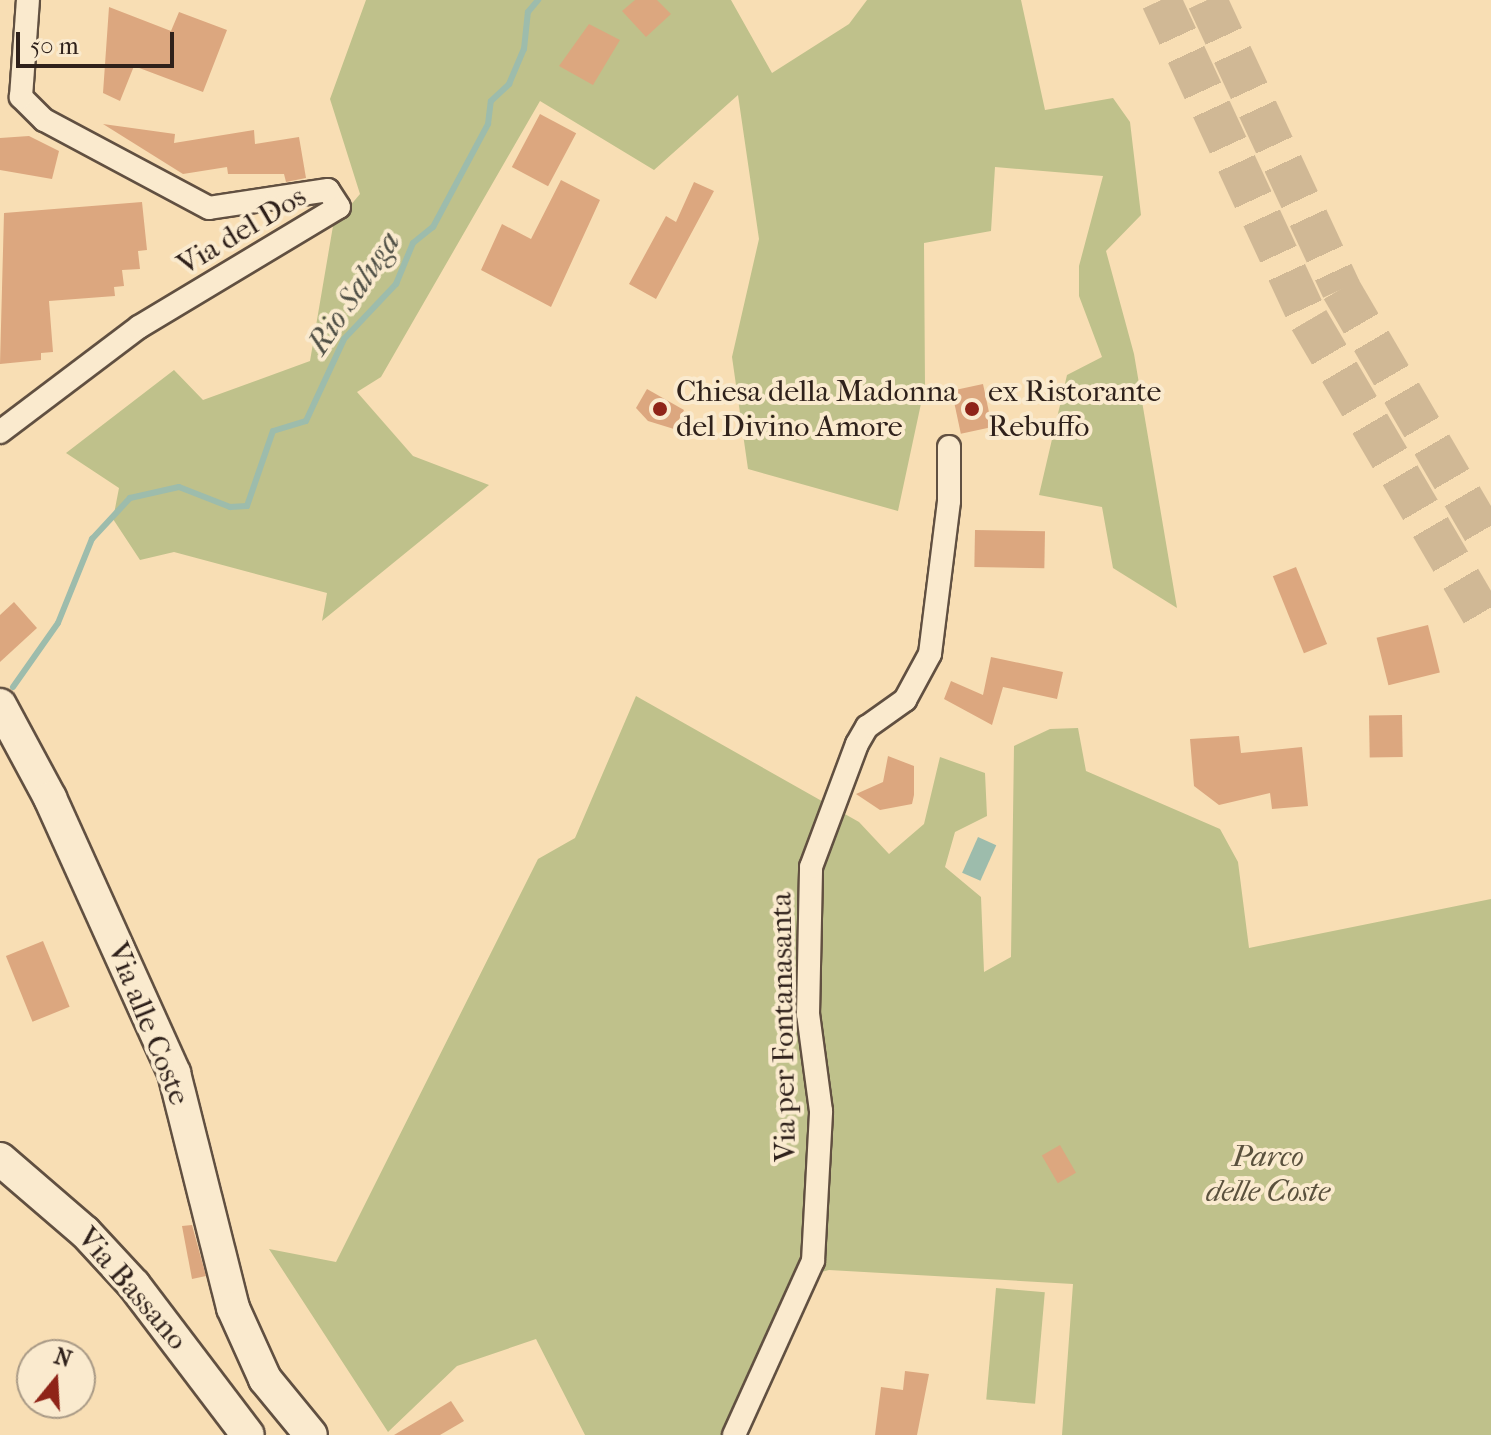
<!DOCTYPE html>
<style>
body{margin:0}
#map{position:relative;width:1491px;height:1435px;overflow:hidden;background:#f8deb4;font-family:"IM FELL French Canon",serif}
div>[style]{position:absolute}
.green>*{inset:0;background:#bfc18b;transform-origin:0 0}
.water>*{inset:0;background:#9dbcac;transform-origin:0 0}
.stream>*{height:6px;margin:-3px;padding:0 3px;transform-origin:3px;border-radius:3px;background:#9dbcac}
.building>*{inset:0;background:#dca77f;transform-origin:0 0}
.highway-tunnel>*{height:40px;margin-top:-20px;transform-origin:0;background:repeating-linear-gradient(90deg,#d0b895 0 40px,transparent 0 60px)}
.roads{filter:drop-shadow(2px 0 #615041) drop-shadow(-2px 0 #615041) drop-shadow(0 2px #615041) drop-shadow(0 -2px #615041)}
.street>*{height:22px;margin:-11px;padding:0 11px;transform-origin:11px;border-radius:11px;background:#faeace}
.secondary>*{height:32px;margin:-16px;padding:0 16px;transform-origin:16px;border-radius:16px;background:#faeace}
.dots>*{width:22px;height:22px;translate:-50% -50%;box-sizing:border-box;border:4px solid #faeace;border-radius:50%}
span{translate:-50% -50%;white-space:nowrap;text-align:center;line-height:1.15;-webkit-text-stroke:8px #faeace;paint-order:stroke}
.street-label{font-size:30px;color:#2f211b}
.poi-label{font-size:30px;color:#2f211b}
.left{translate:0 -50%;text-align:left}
.park-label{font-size:30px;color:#5a513d;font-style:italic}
.water-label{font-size:32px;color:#505046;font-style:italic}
.north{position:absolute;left:16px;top:1339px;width:80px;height:80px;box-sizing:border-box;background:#faeace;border:2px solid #a99a86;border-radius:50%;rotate:18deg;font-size:22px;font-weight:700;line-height:32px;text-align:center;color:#2f211b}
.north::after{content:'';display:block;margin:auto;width:28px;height:36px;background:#8f2418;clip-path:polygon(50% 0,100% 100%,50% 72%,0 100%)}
.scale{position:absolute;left:16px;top:32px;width:158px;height:36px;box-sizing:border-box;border:4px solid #2f211b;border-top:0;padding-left:10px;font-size:24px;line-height:28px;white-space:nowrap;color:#2f211b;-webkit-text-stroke:6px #faeace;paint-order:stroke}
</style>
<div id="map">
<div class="green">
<div style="clip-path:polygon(366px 0,731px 0,772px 73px,849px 24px,867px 0,1021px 0,1045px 110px,1113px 98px,1130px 122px,1141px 215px,1106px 251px,1134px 354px,1177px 608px,1113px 568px,1102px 507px,1039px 495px,1067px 375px,1102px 357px,1079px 296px,1079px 266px,1103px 176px,995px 167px,991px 231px,924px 243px,925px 385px,898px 511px,748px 469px,732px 357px,759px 239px,738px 95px,654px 170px,540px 101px,381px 377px,357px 392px,413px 456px,489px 485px,322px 621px,327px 593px,174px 552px,140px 560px,113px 519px,119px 488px,66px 453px,174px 370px,203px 400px,310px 361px,333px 226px,360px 194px,330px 99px)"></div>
<div style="clip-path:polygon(636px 696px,859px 822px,889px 854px,924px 824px,940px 757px,985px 773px,987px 816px,955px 832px,945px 867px,981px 897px,984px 972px,1011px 957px,1014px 746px,1050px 729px,1078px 728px,1086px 771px,1220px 829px,1238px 862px,1249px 948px,1491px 899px,1491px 1435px,1062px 1435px,1073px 1284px,829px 1270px,791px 1280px,726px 1435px,585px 1435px,536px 1339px,457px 1366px,388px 1432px,269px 1249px,336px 1262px,538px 859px,575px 838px)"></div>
<div style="left:996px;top:1288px;width:49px;height:112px;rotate:5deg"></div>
</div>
<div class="water">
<div style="left:978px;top:837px;width:20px;height:39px;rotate:24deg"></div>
</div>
<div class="stream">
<div style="left:13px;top:687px;width:78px;rotate:-54.9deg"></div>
<div style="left:58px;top:623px;width:91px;rotate:-68deg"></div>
<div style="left:92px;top:539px;width:56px;rotate:-47.2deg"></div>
<div style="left:130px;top:498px;width:50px;rotate:-12.7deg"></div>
<div style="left:179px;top:487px;width:55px;rotate:21.4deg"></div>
<div style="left:230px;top:507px;width:17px;rotate:-3deg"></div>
<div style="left:247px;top:506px;width:79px;rotate:-70.9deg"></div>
<div style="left:273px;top:431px;width:34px;rotate:-17deg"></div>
<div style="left:306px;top:421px;width:90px;rotate:-65.1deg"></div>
<div style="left:344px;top:339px;width:76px;rotate:-46.6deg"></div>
<div style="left:396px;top:284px;width:44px;rotate:-67.5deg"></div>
<div style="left:413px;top:243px;width:26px;rotate:-39deg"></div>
<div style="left:433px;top:227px;width:117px;rotate:-61.9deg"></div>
<div style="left:488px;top:124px;width:23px;rotate:-83deg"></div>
<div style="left:491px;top:101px;width:25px;rotate:-43deg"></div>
<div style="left:509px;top:84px;width:38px;rotate:-67deg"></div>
<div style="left:524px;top:49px;width:37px;rotate:-84deg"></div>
<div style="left:528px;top:12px;width:16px;rotate:-50deg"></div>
</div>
<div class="building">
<div style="clip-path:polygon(635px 0,657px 0,671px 14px,646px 37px,622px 11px)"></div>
<div style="clip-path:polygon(109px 7px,171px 31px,179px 12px,227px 30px,203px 92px,134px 66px,120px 101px,103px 93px)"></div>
<div style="clip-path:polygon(589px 24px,620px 40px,593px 85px,559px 66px)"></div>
<div style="left:540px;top:114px;width:41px;height:60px;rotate:28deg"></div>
<div style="clip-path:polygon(103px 124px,175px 134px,174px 143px,254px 130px,255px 144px,299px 137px,306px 178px,286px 182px,284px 174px,228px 174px,227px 167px,183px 174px)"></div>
<div style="clip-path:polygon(29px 136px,59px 151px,52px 179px,0 170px,0 138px)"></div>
<div style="clip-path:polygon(561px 180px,600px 200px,551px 307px,481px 270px,502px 224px,531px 239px)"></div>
<div style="clip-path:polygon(694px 182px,714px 191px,656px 299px,629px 284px,666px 216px,676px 222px)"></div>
<div style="clip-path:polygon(142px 202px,147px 250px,138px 251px,140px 269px,122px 270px,124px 286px,114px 287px,115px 296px,49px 301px,53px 352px,41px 353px,41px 360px,0 364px,4px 213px)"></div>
<div style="left:983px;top:384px;width:44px;height:32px;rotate:78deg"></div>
<div style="clip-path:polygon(647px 389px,684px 410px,674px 429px,648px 421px,636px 408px)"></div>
<div style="left:975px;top:530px;width:70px;height:37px;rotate:1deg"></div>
<div style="left:1296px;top:567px;width:83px;height:25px;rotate:68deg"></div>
<div style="clip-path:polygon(14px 602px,37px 628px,0 662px,0 615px)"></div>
<div style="left:1428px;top:625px;width:49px;height:53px;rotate:76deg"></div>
<div style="clip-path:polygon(991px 657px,1063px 672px,1057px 699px,1003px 687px,992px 725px,944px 699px,951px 681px,983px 695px)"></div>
<div style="left:1402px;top:715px;width:42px;height:33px;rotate:89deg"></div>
<div style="clip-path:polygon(1239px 736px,1241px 753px,1302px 747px,1308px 806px,1272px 809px,1270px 793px,1219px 805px,1194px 786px,1190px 739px)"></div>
<div style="clip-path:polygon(888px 756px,914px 766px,914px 795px,912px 804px,880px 810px,856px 794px,883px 782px)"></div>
<div style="left:43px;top:941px;width:71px;height:40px;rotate:68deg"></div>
<div style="left:1060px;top:1145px;width:32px;height:21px;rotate:60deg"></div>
<div style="clip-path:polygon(192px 1225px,206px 1276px,192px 1279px,182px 1226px)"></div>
<div style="clip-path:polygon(905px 1371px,929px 1374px,917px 1435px,875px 1435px,881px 1387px,903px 1390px)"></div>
<div style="clip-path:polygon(451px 1401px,464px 1421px,440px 1435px,394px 1435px)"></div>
</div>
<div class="highway-tunnel">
<div style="left:1161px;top:0;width:353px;rotate:65.2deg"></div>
<div style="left:1309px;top:320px;width:359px;rotate:59.6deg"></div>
<div style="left:1207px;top:0;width:319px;rotate:65.1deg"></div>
<div style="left:1341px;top:289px;width:298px;rotate:59.7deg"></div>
</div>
<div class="roads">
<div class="street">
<div style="left:0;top:432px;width:174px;rotate:-37.1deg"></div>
<div style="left:139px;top:327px;width:233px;rotate:-31deg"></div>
<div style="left:339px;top:207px;width:20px;rotate:-123deg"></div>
<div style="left:328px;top:190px;width:120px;rotate:171.4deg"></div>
<div style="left:209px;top:208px;width:187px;rotate:-151.9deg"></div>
<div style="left:44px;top:120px;width:33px;rotate:-135deg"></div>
<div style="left:21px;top:97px;width:97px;rotate:-85.9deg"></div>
<div style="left:734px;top:1435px;width:191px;rotate:-65.6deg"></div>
<div style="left:813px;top:1261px;width:150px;rotate:-86.9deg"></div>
<div style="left:821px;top:1111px;width:98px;rotate:-97.6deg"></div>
<div style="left:808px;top:1014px;width:147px;rotate:-88.8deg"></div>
<div style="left:811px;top:867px;width:131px;rotate:-69.5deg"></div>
<div style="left:857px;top:744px;width:20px;rotate:-60deg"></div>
<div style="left:867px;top:727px;width:47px;rotate:-35.4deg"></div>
<div style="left:905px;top:700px;width:52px;rotate:-61.5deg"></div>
<div style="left:930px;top:654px;width:154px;rotate:-82.9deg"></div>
<div style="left:949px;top:501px;width:54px;rotate:-90deg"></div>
</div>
<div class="secondary">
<div style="left:0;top:705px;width:106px;rotate:61.7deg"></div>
<div style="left:50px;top:798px;width:302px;rotate:65.7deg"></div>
<div style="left:174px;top:1073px;width:242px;rotate:75.9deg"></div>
<div style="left:233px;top:1308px;width:78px;rotate:65.7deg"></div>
<div style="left:265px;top:1379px;width:72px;rotate:50.6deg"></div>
<div style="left:0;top:1159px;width:112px;rotate:40.7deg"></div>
<div style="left:85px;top:1232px;width:72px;rotate:47.2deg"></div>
<div style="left:134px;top:1285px;width:188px;rotate:52.8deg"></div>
</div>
</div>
<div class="dots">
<div style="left:660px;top:409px;background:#8f2418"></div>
<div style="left:972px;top:409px;background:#8f2418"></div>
</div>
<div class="street-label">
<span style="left:242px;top:231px;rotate:-31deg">Via del Dos</span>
<span style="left:148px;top:1024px;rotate:68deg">Via alle Coste</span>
<span style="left:784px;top:1027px;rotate:-91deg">Via per Fontanasanta</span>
<span style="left:132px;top:1289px;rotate:49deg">Via Bassano</span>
</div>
<div class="poi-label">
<span class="left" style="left:676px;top:409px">Chiesa della Madonna<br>del Divino Amore</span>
<span class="left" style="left:988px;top:409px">ex Ristorante<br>Rebuffo</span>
</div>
<div class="park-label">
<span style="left:1268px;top:1174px">Parco<br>delle Coste</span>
</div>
<div class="water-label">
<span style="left:354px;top:293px;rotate:-56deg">Rio Saluga</span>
</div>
<div class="north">N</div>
<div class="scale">50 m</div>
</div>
